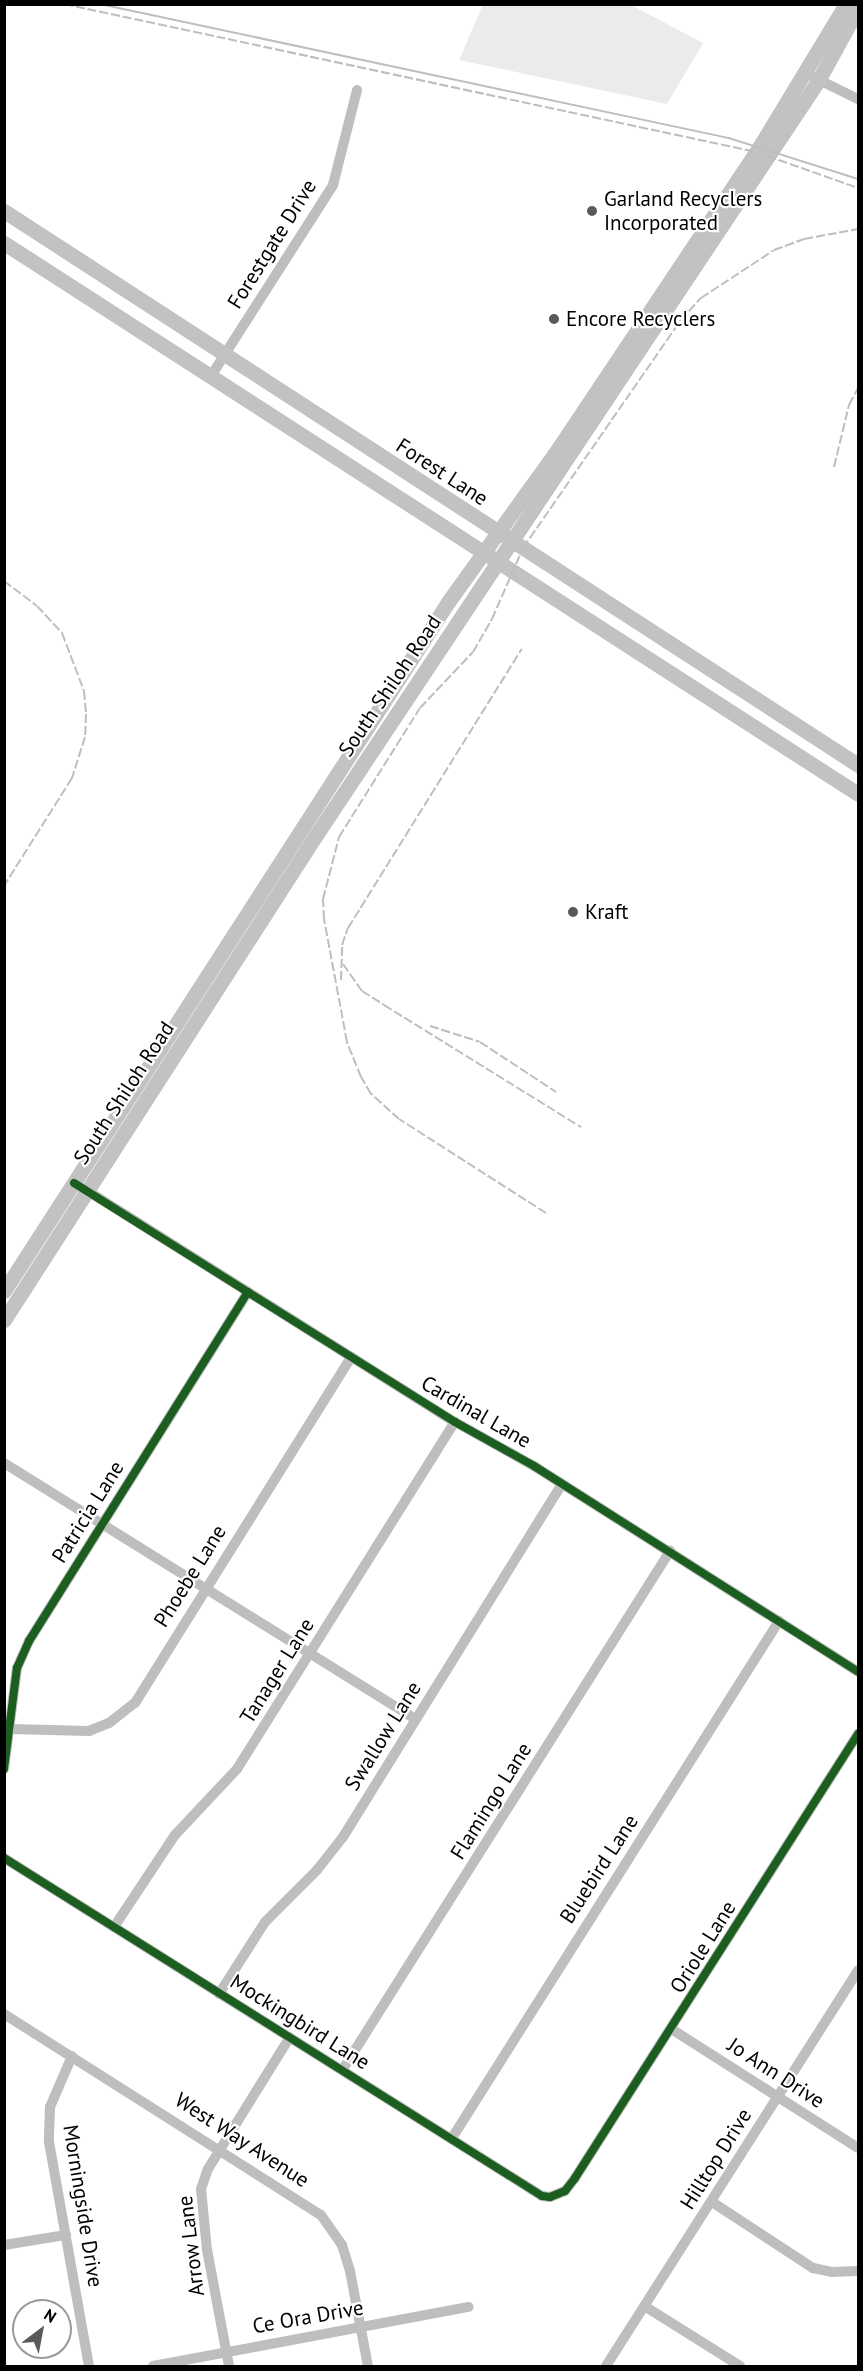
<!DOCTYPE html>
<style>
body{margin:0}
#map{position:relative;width:863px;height:2371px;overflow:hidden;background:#fff;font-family:"PT Sans",sans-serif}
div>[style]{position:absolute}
.green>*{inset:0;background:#ebebeb}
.minor>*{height:10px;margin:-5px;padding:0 5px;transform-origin:5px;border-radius:5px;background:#bebebe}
.secondary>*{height:15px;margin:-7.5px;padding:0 7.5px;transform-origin:7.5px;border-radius:7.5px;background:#c2c2c2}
.tram>*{height:1.5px;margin:-0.75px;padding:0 0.75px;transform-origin:0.75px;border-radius:0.75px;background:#bebebe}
.rail>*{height:2px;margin-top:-1px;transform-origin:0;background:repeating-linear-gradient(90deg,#bebebe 0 9px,transparent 0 12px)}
.cycleway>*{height:8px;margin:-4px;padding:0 4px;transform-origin:4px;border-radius:4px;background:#1b5e20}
.dots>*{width:16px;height:16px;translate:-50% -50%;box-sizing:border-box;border:3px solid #fff;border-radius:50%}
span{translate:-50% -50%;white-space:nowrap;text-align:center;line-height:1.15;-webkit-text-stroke:4.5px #fff;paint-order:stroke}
.poi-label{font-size:21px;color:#000}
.left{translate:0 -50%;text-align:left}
.street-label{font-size:21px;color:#000}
.frame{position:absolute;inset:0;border:6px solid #000;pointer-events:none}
.north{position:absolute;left:12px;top:2299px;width:60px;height:60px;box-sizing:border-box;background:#fff;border:2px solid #999;border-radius:50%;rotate:32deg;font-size:16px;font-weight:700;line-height:24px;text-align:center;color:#000}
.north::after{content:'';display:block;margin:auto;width:21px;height:27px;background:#595959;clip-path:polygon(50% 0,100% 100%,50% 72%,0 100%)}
</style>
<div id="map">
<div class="green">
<div style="clip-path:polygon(483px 5px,631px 5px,703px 43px,667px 104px,459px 60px)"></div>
</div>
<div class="minor">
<div style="left:813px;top:77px;width:50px;rotate:26.1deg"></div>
<div style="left:211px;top:376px;width:227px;rotate:-57.4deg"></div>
<div style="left:333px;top:185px;width:98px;rotate:-75.8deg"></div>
<div style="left:83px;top:1188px;width:439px;rotate:32.2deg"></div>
<div style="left:455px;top:1422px;width:90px;rotate:29.1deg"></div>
<div style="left:534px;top:1466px;width:384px;rotate:32.4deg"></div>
<div style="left:4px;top:1463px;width:485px;rotate:31.9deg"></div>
<div style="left:10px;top:1729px;width:79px;rotate:1.5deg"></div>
<div style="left:89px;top:1731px;width:22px;rotate:-22deg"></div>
<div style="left:109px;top:1723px;width:33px;rotate:-38deg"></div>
<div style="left:135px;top:1703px;width:408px;rotate:-58deg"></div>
<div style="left:4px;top:1769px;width:102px;rotate:-82.7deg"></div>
<div style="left:17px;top:1668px;width:30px;rotate:-66deg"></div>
<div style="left:29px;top:1641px;width:412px;rotate:-57.9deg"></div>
<div style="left:4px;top:1858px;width:635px;rotate:32.14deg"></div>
<div style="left:542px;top:2196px;width:8px;rotate:7deg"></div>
<div style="left:550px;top:2197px;width:16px;rotate:-22deg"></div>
<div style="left:565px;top:2191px;width:16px;rotate:-52deg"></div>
<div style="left:575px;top:2178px;width:527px;rotate:-57.49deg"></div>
<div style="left:114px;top:1927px;width:110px;rotate:-56.5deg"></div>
<div style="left:175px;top:1835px;width:91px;rotate:-46.8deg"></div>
<div style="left:237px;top:1769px;width:410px;rotate:-57.9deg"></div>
<div style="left:219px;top:1994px;width:85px;rotate:-57.4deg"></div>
<div style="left:265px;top:1922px;width:74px;rotate:-45deg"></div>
<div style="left:317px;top:1870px;width:42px;rotate:-51.8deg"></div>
<div style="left:343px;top:1837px;width:415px;rotate:-58.2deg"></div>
<div style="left:4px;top:2014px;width:375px;rotate:32.4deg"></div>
<div style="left:321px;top:2215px;width:37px;rotate:55deg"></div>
<div style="left:342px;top:2245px;width:27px;rotate:73deg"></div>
<div style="left:350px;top:2271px;width:97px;rotate:79.3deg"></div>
<div style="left:673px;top:2030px;width:219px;rotate:32.5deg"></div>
<div style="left:72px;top:2056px;width:56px;rotate:113.3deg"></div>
<div style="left:50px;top:2107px;width:35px;rotate:92deg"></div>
<div style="left:49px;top:2142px;width:228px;rotate:79.9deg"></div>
<div style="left:343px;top:2069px;width:613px;rotate:-57.74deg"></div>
<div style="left:452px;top:2138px;width:612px;rotate:-57.69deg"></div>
<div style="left:712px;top:2202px;width:121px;rotate:33.2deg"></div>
<div style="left:813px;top:2268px;width:19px;rotate:12deg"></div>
<div style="left:832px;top:2272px;width:26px;rotate:-2deg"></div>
<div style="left:4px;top:2245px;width:63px;rotate:-9.2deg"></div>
<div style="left:646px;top:2307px;width:111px;rotate:32.1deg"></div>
<div style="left:153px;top:2366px;width:321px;rotate:-10.6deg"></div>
<div style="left:229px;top:2366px;width:118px;rotate:-100.7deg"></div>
<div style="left:207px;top:2250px;width:61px;rotate:-95.6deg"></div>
<div style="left:201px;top:2189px;width:21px;rotate:-71deg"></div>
<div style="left:208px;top:2169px;width:155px;rotate:-58.2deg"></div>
<div style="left:606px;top:2366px;width:469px;rotate:-57.5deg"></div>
</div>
<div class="secondary">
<div style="left:4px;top:211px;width:1018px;rotate:32.97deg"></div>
<div style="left:4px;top:243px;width:1016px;rotate:32.83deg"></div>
<div style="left:4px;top:1291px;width:820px;rotate:-57.2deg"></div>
<div style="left:448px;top:602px;width:188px;rotate:-54.3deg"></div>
<div style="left:558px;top:449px;width:364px;rotate:-56.3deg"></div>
<div style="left:760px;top:146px;width:166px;rotate:-58.8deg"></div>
<div style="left:4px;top:1320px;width:577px;rotate:-57.25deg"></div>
<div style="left:316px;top:835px;width:906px;rotate:-56.35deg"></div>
<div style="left:818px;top:81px;width:83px;rotate:-61.3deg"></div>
</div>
<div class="tram">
<div style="left:100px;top:4px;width:643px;rotate:12.03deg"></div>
<div style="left:729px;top:138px;width:135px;rotate:17.6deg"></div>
</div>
<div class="rail">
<div style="left:64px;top:4px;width:708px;rotate:12.07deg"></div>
<div style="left:756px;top:152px;width:108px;rotate:19.4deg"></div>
<div style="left:834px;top:467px;width:64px;rotate:-76.4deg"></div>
<div style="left:849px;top:405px;width:19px;rotate:-62deg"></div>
<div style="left:4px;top:581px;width:41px;rotate:37.1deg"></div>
<div style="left:37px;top:606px;width:37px;rotate:47deg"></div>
<div style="left:62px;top:633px;width:62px;rotate:69.2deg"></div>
<div style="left:84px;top:691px;width:23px;rotate:85deg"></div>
<div style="left:86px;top:714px;width:23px;rotate:92deg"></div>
<div style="left:85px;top:737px;width:43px;rotate:107.6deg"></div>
<div style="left:72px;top:778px;width:128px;rotate:122.2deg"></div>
<div style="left:343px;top:964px;width:33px;rotate:55deg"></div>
<div style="left:362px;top:991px;width:26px;rotate:32deg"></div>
<div style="left:384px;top:1005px;width:232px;rotate:31.8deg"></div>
<div style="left:341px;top:980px;width:35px;rotate:-88deg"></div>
<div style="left:342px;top:945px;width:18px;rotate:-71deg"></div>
<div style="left:348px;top:928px;width:329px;rotate:-58.1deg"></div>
<div style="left:430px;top:1026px;width:52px;rotate:17.7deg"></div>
<div style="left:480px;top:1042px;width:91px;rotate:33.3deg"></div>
<div style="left:546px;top:1213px;width:174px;rotate:-147.4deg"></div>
<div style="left:399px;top:1119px;width:38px;rotate:-138deg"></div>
<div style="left:371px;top:1094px;width:20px;rotate:-120deg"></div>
<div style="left:361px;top:1077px;width:38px;rotate:-112deg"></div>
<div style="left:347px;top:1042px;width:125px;rotate:-100.6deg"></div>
<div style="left:324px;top:919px;width:20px;rotate:-93deg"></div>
<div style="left:323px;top:899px;width:64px;rotate:-75.5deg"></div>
<div style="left:339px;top:837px;width:152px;rotate:-57.9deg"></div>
<div style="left:420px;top:708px;width:77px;rotate:-46.6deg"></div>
<div style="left:473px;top:652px;width:38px;rotate:-60deg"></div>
<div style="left:492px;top:619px;width:77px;rotate:-66.4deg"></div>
<div style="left:523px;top:548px;width:277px;rotate:-55.3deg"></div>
<div style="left:681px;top:320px;width:30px;rotate:-48deg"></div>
<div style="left:701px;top:298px;width:87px;rotate:-33.3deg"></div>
<div style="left:774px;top:250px;width:32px;rotate:-20deg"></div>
<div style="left:804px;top:239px;width:55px;rotate:-10.5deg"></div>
</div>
<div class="cycleway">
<div style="left:74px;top:1183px;width:450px;rotate:32.1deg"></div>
<div style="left:455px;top:1422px;width:90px;rotate:29.1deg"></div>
<div style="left:534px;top:1466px;width:384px;rotate:32.4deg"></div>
<div style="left:4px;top:1769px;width:102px;rotate:-82.7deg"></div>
<div style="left:17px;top:1668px;width:30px;rotate:-66deg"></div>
<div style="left:29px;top:1641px;width:412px;rotate:-57.9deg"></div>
<div style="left:4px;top:1858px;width:635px;rotate:32.14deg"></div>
<div style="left:542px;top:2196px;width:8px;rotate:7deg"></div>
<div style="left:550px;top:2197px;width:16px;rotate:-22deg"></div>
<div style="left:565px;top:2191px;width:16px;rotate:-52deg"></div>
<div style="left:575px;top:2178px;width:527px;rotate:-57.49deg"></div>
</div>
<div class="dots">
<div style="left:592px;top:211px;background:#595959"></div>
<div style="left:554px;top:319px;background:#595959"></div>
<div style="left:573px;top:912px;background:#595959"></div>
</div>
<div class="poi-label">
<span class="left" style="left:604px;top:211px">Garland Recyclers<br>Incorporated</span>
<span class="left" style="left:566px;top:319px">Encore Recyclers</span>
<span class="left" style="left:585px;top:912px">Kraft</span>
</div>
<div class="street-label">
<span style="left:272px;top:244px;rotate:-58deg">Forestgate Drive</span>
<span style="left:442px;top:472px;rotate:33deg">Forest Lane</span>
<span style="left:390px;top:686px;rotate:-56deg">South Shiloh Road</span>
<span style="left:124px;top:1093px;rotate:-57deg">South Shiloh Road</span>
<span style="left:476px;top:1412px;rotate:30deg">Cardinal Lane</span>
<span style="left:88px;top:1512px;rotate:-58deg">Patricia Lane</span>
<span style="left:190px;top:1576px;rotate:-58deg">Phoebe Lane</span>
<span style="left:277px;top:1671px;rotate:-58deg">Tanager Lane</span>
<span style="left:383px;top:1736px;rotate:-58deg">Swallow Lane</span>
<span style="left:491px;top:1801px;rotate:-58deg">Flamingo Lane</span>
<span style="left:599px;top:1869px;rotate:-57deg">Bluebird Lane</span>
<span style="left:703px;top:1947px;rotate:-58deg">Oriole Lane</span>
<span style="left:300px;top:2022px;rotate:32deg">Mockingbird Lane</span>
<span style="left:776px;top:2073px;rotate:33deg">Jo Ann Drive</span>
<span style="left:242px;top:2140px;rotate:33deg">West Way Avenue</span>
<span style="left:716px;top:2159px;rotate:-58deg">Hilltop Drive</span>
<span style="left:83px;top:2206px;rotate:81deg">Morningside Drive</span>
<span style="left:191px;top:2246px;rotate:-97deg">Arrow Lane</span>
<span style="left:308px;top:2317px;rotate:-10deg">Ce Ora Drive</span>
</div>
<div class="frame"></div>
<div class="north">N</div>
</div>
